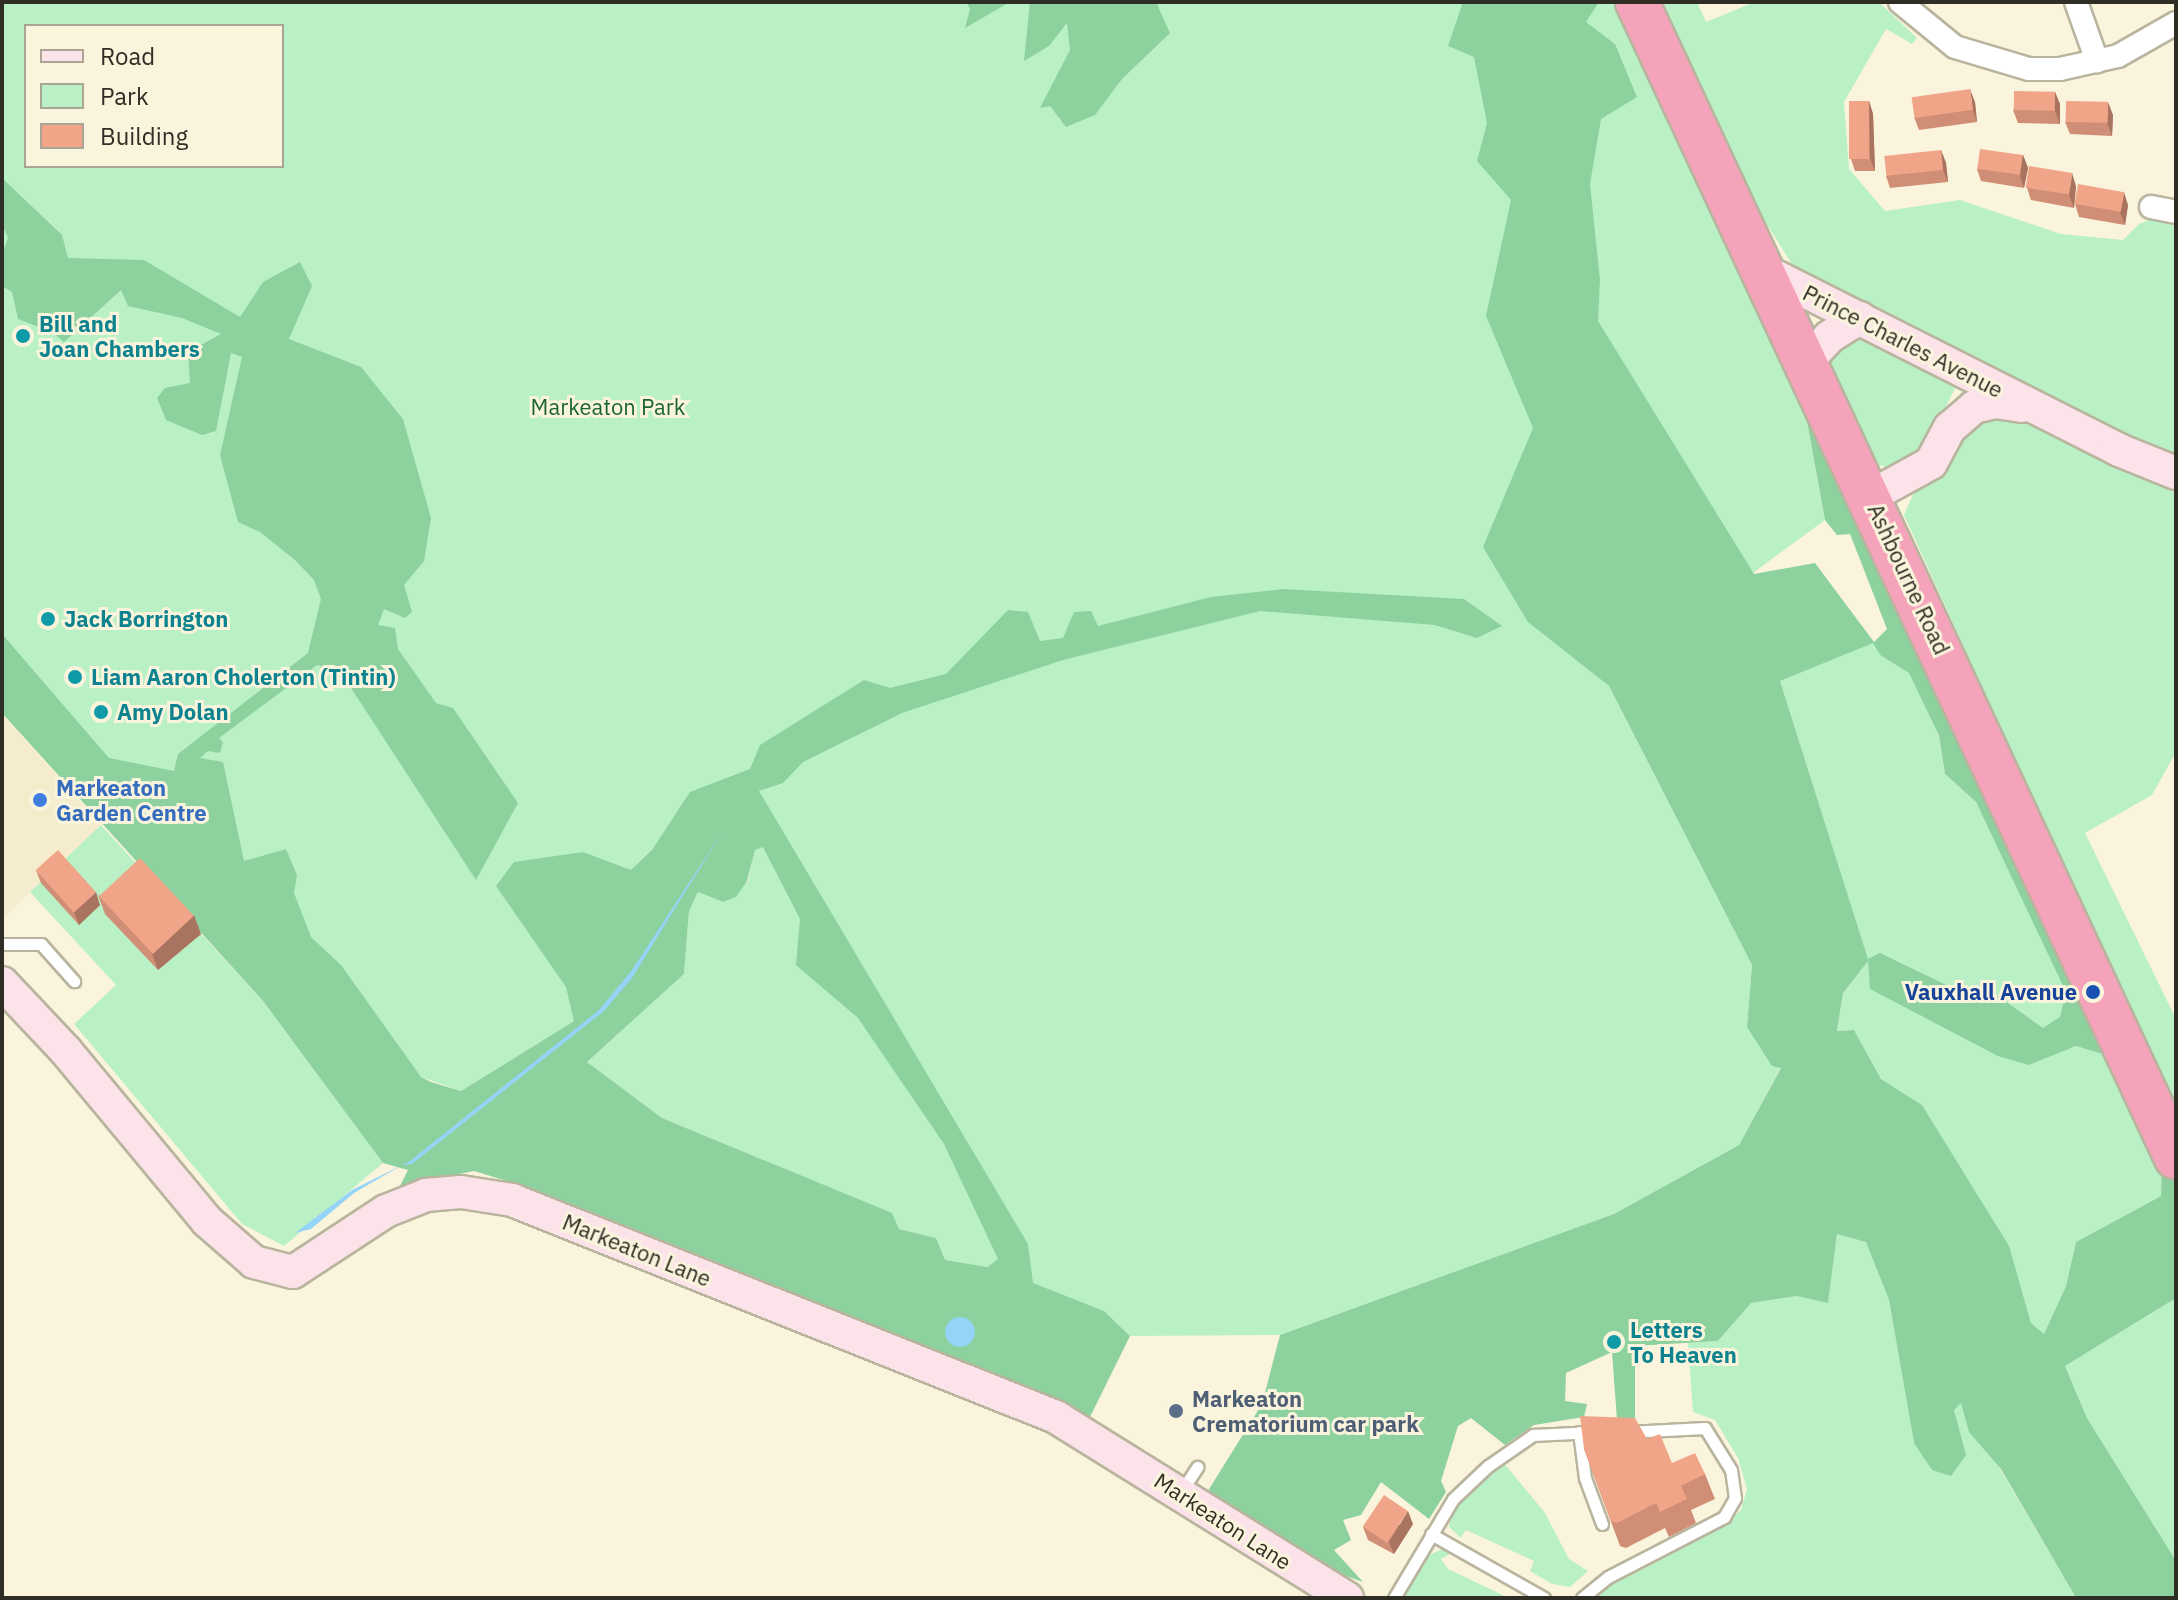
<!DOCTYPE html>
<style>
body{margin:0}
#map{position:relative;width:2178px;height:1600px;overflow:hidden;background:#faf4dd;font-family:"IBM Plex Sans",sans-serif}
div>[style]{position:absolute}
.built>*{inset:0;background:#f4eccd}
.green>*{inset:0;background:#baf0c6}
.forest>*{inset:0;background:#8dd19f}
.water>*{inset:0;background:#95d4f6}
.round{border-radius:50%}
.roads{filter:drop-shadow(2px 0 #b9b49e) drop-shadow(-2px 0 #b9b49e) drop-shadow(0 2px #b9b49e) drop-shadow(0 -2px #b9b49e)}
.lane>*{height:11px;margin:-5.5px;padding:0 5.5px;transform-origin:5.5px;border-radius:5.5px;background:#fff}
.street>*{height:22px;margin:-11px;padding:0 11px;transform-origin:11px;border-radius:11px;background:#fff}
.secondary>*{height:32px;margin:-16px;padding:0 16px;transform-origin:16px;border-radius:16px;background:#fce3ea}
.highway>*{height:42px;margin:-21px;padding:0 21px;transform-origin:21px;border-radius:21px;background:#f5a3ba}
.wall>*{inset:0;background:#cf8e75}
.shaded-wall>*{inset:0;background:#a9745f}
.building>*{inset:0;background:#f1a588;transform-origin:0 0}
.dots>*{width:22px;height:22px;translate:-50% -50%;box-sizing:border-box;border:4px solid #faf4dd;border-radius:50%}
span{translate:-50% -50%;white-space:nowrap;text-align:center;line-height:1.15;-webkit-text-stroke:6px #faf4dd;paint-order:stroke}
.culture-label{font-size:22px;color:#0d838f;font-weight:700}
.left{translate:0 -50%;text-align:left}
.street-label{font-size:22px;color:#2f2d24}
.park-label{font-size:22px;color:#1b6536}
.shop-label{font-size:22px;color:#366cbe;font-weight:700}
.transit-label{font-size:22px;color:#164399;font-weight:700}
.right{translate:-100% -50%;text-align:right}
.service-label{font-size:22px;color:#4e5e75;font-weight:700}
.frame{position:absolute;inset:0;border:4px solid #2f2d24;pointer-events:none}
.legend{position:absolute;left:24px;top:24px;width:260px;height:144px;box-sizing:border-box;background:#faf4dd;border:2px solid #a9a493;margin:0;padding:10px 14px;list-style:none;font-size:24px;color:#2f2d24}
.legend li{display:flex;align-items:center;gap:16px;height:40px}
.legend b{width:40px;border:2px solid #a9a493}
</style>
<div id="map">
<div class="built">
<div style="clip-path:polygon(4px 716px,101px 825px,2px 919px,2px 718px)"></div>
</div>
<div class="green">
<div style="clip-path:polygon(evenodd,2px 2px,1625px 2px,1804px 406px,1825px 520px,1724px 594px,1551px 639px,1609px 686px,1752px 965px,1747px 1027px,1781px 1067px,1739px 1145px,1614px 1214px,1280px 1335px,1130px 1336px,1104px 1311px,988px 1267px,944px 1260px,936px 1238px,899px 1229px,891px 1213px,662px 1118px,587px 1062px,684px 974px,689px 911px,698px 892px,723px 902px,748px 881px,754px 851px,631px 937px,574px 1021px,461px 1091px,421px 1077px,2px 696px,2px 2px,26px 26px,282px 26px,282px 166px,26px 166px,26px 26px)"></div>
<div style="clip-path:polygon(1660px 2px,1697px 2px,1706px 22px,1755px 2px,1879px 2px,1917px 38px,1912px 44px,1886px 29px,1844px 102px,1849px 169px,1885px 211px,1960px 200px,2061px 234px,2123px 240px,2139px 224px,2161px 215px,2176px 220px,2176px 459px,2140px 448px,1796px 271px,1758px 210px)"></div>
<div style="clip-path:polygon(1865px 331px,1952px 378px,1956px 386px,1921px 458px,1892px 469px,1879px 465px,1830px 365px,1834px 352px)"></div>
<div style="clip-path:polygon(2006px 409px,2176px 493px,2176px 752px,2152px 795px,2085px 833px,2176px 1019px,2176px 1115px,1904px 515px,1918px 483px,1954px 435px)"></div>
<div style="clip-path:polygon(1873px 642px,1880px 655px,1909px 672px,1939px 737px,1945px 774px,1976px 802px,2067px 992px,2060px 1017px,2044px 1029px,1994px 993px,1978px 1000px,1880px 953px,1917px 1014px,2029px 1064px,2076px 1046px,2112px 1057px,2162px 1154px,2161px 1196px,2076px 1242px,2066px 1286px,2044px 1334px,2031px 1323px,2008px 1246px,1922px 1105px,1881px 1079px,1854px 1030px,1837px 1031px,1843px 993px,1868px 960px,1780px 681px)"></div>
<div style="clip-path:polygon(101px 825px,263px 1001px,383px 1163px,284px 1246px,242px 1224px,74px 1024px,116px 985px,30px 892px)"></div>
<div style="clip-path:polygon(1837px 1233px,1866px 1241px,1889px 1300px,1914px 1443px,1961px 1402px,2076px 1598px,1592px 1598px,1619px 1577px,1722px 1527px,1741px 1510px,1747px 1489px,1738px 1458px,1715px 1420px,1693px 1412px,1688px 1343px,1718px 1341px,1751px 1303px,1797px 1296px,1828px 1302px)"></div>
<div style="clip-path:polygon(2176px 1298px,2176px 1561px,2087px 1418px,2065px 1366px)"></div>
<div style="clip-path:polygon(1502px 1461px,1545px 1513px,1569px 1559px,1588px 1571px,1570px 1587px,1552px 1584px,1530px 1571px,1534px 1561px,1466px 1530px,1461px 1538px,1449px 1527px,1452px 1510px)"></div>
<div style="clip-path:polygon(1443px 1549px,1450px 1554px,1441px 1559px,1448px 1569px,1509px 1598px,1401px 1598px,1422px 1558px)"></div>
</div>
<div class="forest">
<div style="clip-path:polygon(966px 2px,1010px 2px,965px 28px,970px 9px)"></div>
<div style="clip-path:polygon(1030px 2px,1156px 2px,1170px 33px,1122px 79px,1095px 115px,1066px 127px,1050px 106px,1040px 108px,1070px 50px,1067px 23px,1049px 46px,1024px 61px)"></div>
<div style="clip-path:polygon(evenodd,1463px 2px,1599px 2px,1586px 22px,1615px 44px,1637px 97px,1601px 119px,1590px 184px,1600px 280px,1598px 321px,1754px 574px,1815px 563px,1874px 642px,1887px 629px,1850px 534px,1837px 535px,1825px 520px,1804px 405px,2112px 1057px,2076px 1046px,2029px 1065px,1998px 1056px,1870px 989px,1868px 961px,1843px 993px,1837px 1031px,1854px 1030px,1881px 1079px,1922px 1105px,2009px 1246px,2031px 1323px,2044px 1334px,2066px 1286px,2076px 1242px,2161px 1196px,2162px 1154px,2176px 1185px,2176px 1298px,2065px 1366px,2087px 1418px,2176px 1561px,2176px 1598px,2076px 1598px,2001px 1469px,1969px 1432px,1961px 1403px,1954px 1410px,1966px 1455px,1951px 1476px,1932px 1470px,1914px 1443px,1889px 1300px,1866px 1242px,1837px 1234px,1828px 1303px,1797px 1296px,1751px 1303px,1718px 1341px,1635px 1346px,1635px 1418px,1617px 1420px,1612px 1352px,1566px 1373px,1565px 1401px,1587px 1404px,1584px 1417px,1534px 1425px,1505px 1445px,1471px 1418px,1458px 1426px,1441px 1481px,1446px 1492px,1429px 1519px,1381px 1482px,1361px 1515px,1343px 1520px,1351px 1540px,1334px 1550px,1363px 1582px,1315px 1565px,1206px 1494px,1262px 1404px,1280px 1335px,1614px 1214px,1739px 1145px,1781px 1068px,1772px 1066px,1747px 1027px,1752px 965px,1609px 686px,1528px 622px,1483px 547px,1533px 428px,1486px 316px,1511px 200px,1477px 161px,1487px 123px,1474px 57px,1448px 46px,1463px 2px,1873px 643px,1880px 655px,1909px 673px,1939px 736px,1945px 774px,1976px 802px,2066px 992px,2060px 1017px,2043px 1028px,1994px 993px,1978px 1000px,1880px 953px,1868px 959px,1780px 681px,1873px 643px)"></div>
<div style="clip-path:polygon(evenodd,2px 178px,62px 235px,68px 258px,144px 260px,240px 317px,263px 282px,300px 262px,312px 286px,289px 339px,361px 367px,403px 419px,431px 518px,424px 561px,404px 585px,412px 612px,405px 618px,384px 609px,378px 625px,395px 628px,398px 649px,436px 703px,453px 708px,518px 803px,476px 880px,340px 671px,317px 665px,219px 738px,223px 742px,220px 753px,208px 751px,200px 758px,223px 762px,244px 861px,286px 849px,297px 875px,294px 893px,311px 937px,341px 965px,421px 1077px,431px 1082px,461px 1091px,574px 1021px,566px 987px,496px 886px,514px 862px,583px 852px,631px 870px,652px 850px,690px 792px,750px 769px,760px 745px,864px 680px,890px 688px,946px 674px,1008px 610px,1028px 612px,1040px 641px,1063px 638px,1074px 612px,1091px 611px,1098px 626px,1211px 597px,1283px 589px,1464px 599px,1502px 626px,1477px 638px,1435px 625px,1260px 611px,1063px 660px,902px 713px,803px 762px,783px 783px,759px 791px,1028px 1244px,1033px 1283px,1104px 1311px,1130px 1336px,1090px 1417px,526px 1187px,474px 1171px,400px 1186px,408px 1170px,383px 1163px,263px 1001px,2px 713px,2px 634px,109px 758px,174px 771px,178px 754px,308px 653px,321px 599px,314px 580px,296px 561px,260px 532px,238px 522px,220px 455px,242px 357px,231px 353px,216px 431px,202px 435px,166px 420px,157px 398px,165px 388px,190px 383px,188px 352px,221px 334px,182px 318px,128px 306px,121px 290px,64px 342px,52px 332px,18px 319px,12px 292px,2px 286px,2px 254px,8px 238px,2px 224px,2px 178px,763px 847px,800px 919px,796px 965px,858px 1018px,944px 1144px,998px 1259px,988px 1267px,945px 1260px,936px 1238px,899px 1229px,892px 1213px,662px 1118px,587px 1062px,684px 974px,689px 911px,698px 892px,723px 902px,736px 897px,747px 881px,755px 850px,763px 847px)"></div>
</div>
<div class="water">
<div style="clip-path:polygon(723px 831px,632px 978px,604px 1011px,412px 1164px,402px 1165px,354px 1193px,311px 1229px,295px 1233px,352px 1190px,410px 1161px,599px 1010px,632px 970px)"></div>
<div class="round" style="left:945px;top:1317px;width:30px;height:30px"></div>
</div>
<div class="roads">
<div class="lane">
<div style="left:2px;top:944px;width:39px"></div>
<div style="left:41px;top:944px;width:50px;rotate:48.3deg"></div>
<div style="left:1579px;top:1432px;width:46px;rotate:82.6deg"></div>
<div style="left:1585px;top:1478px;width:49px;rotate:69.7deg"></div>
<div style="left:1181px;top:1492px;width:30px;rotate:-57deg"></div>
<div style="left:1431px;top:1534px;width:130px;rotate:29.5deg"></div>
<div style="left:1394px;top:1598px;width:115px;rotate:-59.2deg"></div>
<div style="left:1453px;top:1499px;width:48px;rotate:-43.3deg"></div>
<div style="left:1488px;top:1466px;width:55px;rotate:-34.6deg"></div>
<div style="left:1533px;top:1435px;width:61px;rotate:-2.8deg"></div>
<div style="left:1582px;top:1598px;width:33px;rotate:-39deg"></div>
<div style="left:1608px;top:1577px;width:131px;rotate:-27.3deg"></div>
<div style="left:1724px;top:1517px;width:22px;rotate:-60deg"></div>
<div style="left:1735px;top:1498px;width:28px;rotate:-98deg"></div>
<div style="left:1731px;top:1470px;width:49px;rotate:-121.8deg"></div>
<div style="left:1705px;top:1428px;width:78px;rotate:177.1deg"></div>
</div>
<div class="street">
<div style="left:1900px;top:2px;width:71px;rotate:39.3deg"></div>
<div style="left:1955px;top:47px;width:77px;rotate:16.6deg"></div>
<div style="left:2029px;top:69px;width:31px"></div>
<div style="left:2060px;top:69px;width:59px;rotate:-12.6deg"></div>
<div style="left:2118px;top:56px;width:67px;rotate:-29.6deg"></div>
<div style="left:2076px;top:2px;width:63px;rotate:70.4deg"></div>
<div style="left:2151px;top:207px;width:25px;rotate:11deg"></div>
</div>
<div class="secondary">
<div style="left:1765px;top:271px;width:397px;rotate:26.8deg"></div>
<div style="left:2119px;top:450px;width:61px;rotate:22deg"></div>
<div style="left:1807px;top:361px;width:33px;rotate:-47deg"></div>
<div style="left:1829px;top:337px;width:36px;rotate:-32deg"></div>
<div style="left:1871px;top:496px;width:68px;rotate:-28.8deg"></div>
<div style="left:1931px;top:463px;width:40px;rotate:-62deg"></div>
<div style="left:1950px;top:428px;width:32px;rotate:-41deg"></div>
<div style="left:1974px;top:407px;width:23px;rotate:-13deg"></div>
<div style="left:1996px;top:402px;width:26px;rotate:9deg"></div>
<div style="left:2px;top:983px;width:93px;rotate:46.7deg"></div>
<div style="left:66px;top:1051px;width:221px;rotate:50.3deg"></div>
<div style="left:207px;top:1221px;width:62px;rotate:41.1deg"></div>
<div style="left:254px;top:1262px;width:40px;rotate:14.4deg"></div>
<div style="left:293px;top:1272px;width:111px;rotate:-33.3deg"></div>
<div style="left:386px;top:1211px;width:43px;rotate:-21.8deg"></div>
<div style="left:426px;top:1195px;width:35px;rotate:-5deg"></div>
<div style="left:461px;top:1192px;width:52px;rotate:8.9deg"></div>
<div style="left:512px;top:1200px;width:586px;rotate:21.75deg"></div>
<div style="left:1056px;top:1417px;width:343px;rotate:31.9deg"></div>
</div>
<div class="highway">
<div style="left:1637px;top:2px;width:1275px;rotate:65deg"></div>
</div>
</div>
<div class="wall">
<div style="clip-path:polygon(2055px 92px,2060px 104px,2060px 124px,2018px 123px,2013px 110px)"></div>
<div style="clip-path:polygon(1869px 101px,1873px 114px,1875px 171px,1855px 171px,1851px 159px)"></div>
<div style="clip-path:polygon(1975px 102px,1977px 122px,1919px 130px,1914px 117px)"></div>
<div style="clip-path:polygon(2113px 115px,2112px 136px,2070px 134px,2065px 122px)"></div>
<div style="clip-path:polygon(1941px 150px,1946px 163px,1948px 182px,1890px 188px,1886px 176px)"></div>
<div style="clip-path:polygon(2023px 155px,2028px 168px,2024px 188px,1981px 181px,1977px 169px)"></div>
<div style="clip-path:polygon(2076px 186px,2074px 208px,2031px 200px,2027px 188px)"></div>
<div style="clip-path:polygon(2075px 204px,2128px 205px,2125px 225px,2079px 217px)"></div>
<div style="clip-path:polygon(36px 870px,100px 905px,79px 925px,41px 883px)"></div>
<div style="clip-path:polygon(98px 895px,201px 934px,158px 970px,105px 914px)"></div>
<div style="clip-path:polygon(1584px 1449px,1672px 1463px,1705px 1474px,1715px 1499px,1691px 1510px,1696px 1523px,1669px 1537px,1665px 1528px,1626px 1548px,1620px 1546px)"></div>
<div style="clip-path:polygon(1413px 1524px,1394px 1554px,1368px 1540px,1363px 1527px)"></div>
</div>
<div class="shaded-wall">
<div style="clip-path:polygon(1970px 89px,1975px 102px,1977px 122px,1973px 110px)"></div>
<div style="clip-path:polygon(2055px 92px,2060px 104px,2060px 124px,2055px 111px)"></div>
<div style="clip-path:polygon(1869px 101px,1873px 114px,1875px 171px,1870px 158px)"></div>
<div style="clip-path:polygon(2108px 102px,2113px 115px,2112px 136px,2107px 123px)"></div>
<div style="clip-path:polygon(1941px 150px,1946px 163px,1948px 182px,1943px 170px)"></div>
<div style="clip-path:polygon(2023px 155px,2028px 168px,2024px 188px,2020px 176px)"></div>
<div style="clip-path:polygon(2072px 173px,2076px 186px,2074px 208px,2069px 195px)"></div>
<div style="clip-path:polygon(2124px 192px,2128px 205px,2125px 225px,2120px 212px)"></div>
<div style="clip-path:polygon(96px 892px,100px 905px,79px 925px,74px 912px)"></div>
<div style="clip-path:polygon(194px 915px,201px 934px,158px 970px,151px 951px)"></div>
<div style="clip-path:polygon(1408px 1511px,1413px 1524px,1394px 1554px,1389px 1542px)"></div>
</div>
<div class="building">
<div style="left:1970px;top:89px;width:21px;height:59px;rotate:82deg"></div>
<div style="left:2014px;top:91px;width:41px;height:19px;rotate:1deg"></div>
<div style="left:1849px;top:101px;width:20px;height:58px"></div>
<div style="left:2066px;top:101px;width:42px;height:21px;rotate:1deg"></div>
<div style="left:1980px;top:149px;width:43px;height:20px;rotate:8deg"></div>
<div style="left:1941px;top:150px;width:20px;height:57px;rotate:84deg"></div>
<div style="left:2029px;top:166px;width:44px;height:22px;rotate:9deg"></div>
<div style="left:2078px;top:184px;width:47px;height:20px;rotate:10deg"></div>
<div style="left:58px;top:850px;width:57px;height:30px;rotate:48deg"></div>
<div style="left:140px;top:858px;width:79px;height:56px;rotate:47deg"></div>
<div style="clip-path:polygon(1580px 1416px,1635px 1418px,1647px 1439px,1660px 1434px,1672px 1463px,1695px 1453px,1705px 1474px,1681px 1486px,1687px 1499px,1660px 1512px,1656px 1503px,1617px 1523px,1611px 1521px,1584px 1449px)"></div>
<div style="left:1384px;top:1495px;width:29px;height:38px;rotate:34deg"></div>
</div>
<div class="dots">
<div style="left:23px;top:336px;background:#0f9aa8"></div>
<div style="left:48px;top:619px;background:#0f9aa8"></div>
<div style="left:75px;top:677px;background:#0f9aa8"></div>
<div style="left:101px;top:712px;background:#0f9aa8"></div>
<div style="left:40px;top:800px;background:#3f7fe0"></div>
<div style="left:2093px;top:992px;background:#1a4fb4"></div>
<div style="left:1614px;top:1342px;background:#0f9aa8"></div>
<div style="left:1176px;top:1411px;background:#5c6f8a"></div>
</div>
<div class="culture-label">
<span class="left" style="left:39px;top:336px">Bill and<br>Joan Chambers</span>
<span class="left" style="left:64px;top:619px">Jack Borrington</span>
<span class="left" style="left:91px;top:677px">Liam Aaron Cholerton (Tintin)</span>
<span class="left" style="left:117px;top:712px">Amy Dolan</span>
<span class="left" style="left:1630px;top:1342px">Letters<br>To Heaven</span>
</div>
<div class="street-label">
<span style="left:1903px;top:341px;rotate:27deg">Prince Charles Avenue</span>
<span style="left:1909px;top:579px;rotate:65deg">Ashbourne Road</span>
<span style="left:637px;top:1250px;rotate:22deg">Markeaton Lane</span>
<span style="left:1223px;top:1521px;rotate:33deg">Markeaton Lane</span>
</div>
<div class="park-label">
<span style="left:608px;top:407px">Markeaton Park</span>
</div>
<div class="shop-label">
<span class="left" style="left:56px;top:800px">Markeaton<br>Garden Centre</span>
</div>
<div class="transit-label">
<span class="right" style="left:2077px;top:992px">Vauxhall Avenue</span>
</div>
<div class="service-label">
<span class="left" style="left:1192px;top:1411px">Markeaton<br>Crematorium car park</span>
</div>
<div class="frame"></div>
<ul class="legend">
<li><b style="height:10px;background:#fce3ea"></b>Road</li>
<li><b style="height:22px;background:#baf0c6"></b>Park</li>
<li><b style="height:22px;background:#f1a588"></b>Building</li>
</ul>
</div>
